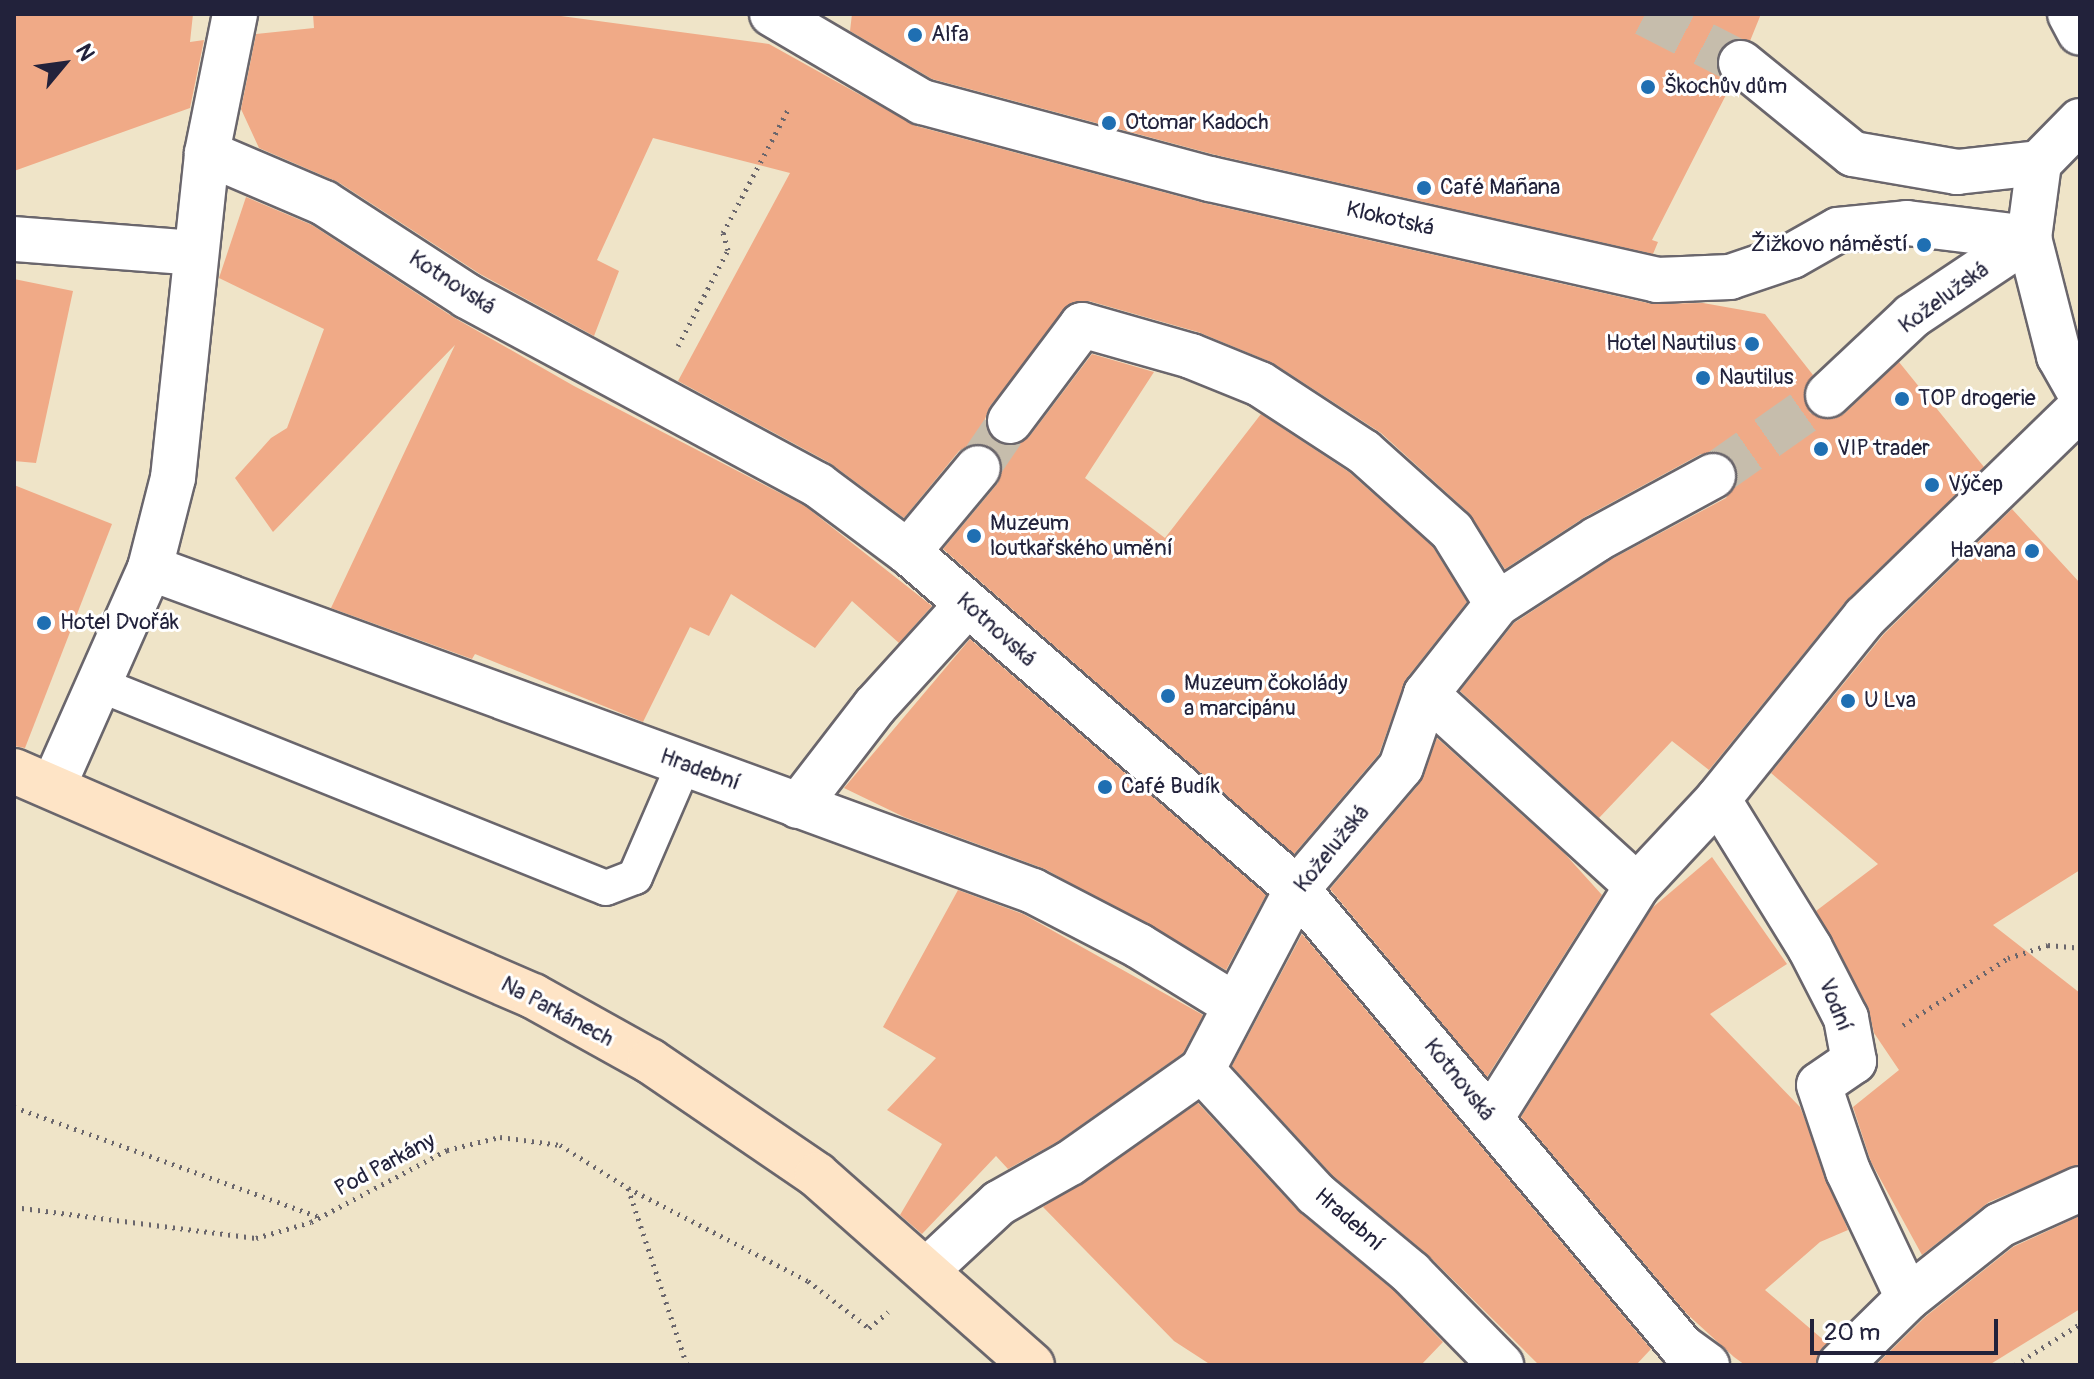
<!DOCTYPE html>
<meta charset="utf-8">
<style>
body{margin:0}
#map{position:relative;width:2094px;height:1379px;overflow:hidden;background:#efe4c8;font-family:Pangolin,sans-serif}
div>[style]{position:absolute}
.building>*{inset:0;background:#f0aa87}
.street-tunnel>*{height:44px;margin-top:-22px;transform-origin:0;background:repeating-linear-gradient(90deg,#c6bdac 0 44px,transparent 0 66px)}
.path>*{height:5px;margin-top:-2.5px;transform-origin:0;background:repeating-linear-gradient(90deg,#6a666c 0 2px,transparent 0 8px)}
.roads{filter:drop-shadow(2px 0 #6a666c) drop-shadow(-2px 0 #6a666c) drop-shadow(0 2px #6a666c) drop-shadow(0 -2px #6a666c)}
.lane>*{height:34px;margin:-17px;padding:0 17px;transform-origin:17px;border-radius:17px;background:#fff}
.street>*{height:44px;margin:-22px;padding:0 22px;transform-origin:22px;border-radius:22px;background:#fff}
.secondary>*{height:44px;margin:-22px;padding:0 22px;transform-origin:22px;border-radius:22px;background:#fee4c6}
.dots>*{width:22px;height:22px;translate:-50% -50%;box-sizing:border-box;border:4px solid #fff;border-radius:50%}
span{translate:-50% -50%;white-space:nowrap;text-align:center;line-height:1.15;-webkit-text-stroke:6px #fff;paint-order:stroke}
.poi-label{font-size:22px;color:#22223b}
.left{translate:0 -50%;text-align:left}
.right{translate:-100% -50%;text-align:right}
.street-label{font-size:22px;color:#22223b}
.frame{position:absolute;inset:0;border:16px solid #22223b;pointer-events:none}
.north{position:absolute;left:24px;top:24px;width:80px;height:80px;-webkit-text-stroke:6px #fff;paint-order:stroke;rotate:61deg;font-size:22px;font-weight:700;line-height:32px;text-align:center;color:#22223b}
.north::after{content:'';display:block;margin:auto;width:28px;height:36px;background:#22223b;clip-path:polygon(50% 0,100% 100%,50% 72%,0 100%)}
.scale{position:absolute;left:1810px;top:1319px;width:188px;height:36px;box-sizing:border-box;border:4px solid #22223b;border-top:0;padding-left:10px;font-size:24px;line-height:28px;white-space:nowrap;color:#22223b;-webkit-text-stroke:6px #fff;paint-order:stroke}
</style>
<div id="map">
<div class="building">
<div style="clip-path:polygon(14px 14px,193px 14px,190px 42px,204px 40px,190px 108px,14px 171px)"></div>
<div style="clip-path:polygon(313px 14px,546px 14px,769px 44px,916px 126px,1204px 203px,1652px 304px,1703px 303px,1765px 314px,1813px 375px,1804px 389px,1810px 413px,1833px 419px,1844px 414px,1899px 362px,1984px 467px,1846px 601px,1709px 770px,1672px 741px,1599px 818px,1460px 691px,1514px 623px,1610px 560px,1726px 498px,1738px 477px,1727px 455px,1701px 454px,1585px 517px,1505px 569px,1469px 513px,1381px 433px,1273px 363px,1198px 332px,1089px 301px,1073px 302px,990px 406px,985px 419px,994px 440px,1008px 446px,1029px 437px,1092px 354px,1154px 372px,1085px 478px,1165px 538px,1261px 414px,1349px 472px,1433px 547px,1467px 602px,1406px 679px,1379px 754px,1294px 854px,943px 549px,998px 483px,1002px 460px,993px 448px,970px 444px,959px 451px,904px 518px,830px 463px,678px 381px,790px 173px,653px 138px,597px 260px,619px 271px,594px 336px,480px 274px,338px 182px,259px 148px,241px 109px,256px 34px,314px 28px)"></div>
<div style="clip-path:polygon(852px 14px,1761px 14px,1750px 41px,1733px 39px,1721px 48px,1717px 71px,1730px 87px,1652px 240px,1658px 242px,1653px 254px,1216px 155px,932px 79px,850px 31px)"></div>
<div style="clip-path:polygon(246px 197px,312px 225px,453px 317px,574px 386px,805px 506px,932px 606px,899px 643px,852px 601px,815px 648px,731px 594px,709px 636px,690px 627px,643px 722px,475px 654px,472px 659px,331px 608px,455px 345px,273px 532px,235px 478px,271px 438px,287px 428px,324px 329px,219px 278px)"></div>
<div style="clip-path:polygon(14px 279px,73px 291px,36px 463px,14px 461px)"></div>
<div style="clip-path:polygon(14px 485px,112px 524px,25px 748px,14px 746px)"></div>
<div style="clip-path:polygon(2012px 509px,2080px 583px,2080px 870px,1993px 925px,2080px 993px,2080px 1164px,1989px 1202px,1922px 1255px,1871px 1162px,1853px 1107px,1899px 1070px,1874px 1033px,1868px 1007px,1816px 911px,1878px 864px,1771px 773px,1884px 634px)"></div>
<div style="clip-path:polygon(970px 639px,1266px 895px,1226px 970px,1045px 869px,904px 817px,844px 788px)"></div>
<div style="clip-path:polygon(1437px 738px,1565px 854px,1602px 895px,1487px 1077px,1330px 889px,1420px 783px)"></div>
<div style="clip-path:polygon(1712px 857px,1787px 964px,1710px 1014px,1800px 1107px,1848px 1230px,1820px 1242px,1765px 1290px,1827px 1343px,1816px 1365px,1745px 1365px,1734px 1357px,1686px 1313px,1521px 1117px,1652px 908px)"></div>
<div style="clip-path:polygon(958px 890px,1023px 914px,1203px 1015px,1183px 1053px,1057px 1142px,1008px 1169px,996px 1156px,922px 1234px,900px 1215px,942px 1144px,887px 1110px,936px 1058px,883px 1027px)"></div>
<div style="clip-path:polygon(1302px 934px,1651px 1349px,1636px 1365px,1539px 1365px,1427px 1254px,1333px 1176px,1232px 1066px)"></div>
<div style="clip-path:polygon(1198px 1103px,1298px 1211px,1394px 1291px,1443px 1342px,1421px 1365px,1211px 1365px,1174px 1341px,1043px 1207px)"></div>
<div style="clip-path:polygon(2080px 1216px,2080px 1309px,1989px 1365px,1876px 1365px,1925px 1317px,2013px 1247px)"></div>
</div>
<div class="street-tunnel">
<div style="left:1645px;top:14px;width:108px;rotate:27deg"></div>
<div style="left:978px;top:468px;width:57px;rotate:-55.8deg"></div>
<div style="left:1713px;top:476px;width:141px;rotate:-35.2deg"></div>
</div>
<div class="path">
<div style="left:678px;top:346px;width:108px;rotate:-62.5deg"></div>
<div style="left:728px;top:250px;width:18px;rotate:-106deg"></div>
<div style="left:723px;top:233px;width:141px;rotate:-62.2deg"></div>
<div style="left:1903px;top:1025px;width:125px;rotate:-32.5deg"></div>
<div style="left:2008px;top:958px;width:42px;rotate:-18deg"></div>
<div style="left:2048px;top:945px;width:32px;rotate:5deg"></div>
<div style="left:14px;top:1107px;width:325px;rotate:19.8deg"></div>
<div style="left:628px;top:1188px;width:187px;rotate:71.6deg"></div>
<div style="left:14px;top:1207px;width:244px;rotate:7.3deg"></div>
<div style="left:256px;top:1238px;width:57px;rotate:-16.2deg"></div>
<div style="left:311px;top:1222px;width:154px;rotate:-27.9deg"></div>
<div style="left:447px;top:1150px;width:55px;rotate:-13.8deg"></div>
<div style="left:500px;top:1137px;width:61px;rotate:7.6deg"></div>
<div style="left:560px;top:1145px;width:80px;rotate:32.3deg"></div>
<div style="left:628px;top:1188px;width:203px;rotate:27.3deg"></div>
<div style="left:808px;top:1281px;width:77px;rotate:37.6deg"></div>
<div style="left:869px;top:1328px;width:25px;rotate:-40deg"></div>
<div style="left:2015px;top:1365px;width:77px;rotate:-32.2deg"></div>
</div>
<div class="roads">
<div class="lane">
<div style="left:98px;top:684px;width:547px;rotate:21.88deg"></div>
<div style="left:606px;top:888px;width:31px;rotate:-21deg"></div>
<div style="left:635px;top:877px;width:123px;rotate:-66.6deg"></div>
</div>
<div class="street">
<div style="left:772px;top:14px;width:174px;rotate:30.4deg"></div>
<div style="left:922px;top:102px;width:298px;rotate:15deg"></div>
<div style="left:1210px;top:179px;width:458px;rotate:12.7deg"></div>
<div style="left:1657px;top:280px;width:73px;rotate:-2.4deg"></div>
<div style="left:1730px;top:277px;width:65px;rotate:-18.7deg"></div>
<div style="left:1792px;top:256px;width:53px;rotate:-29.5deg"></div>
<div style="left:1838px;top:230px;width:69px;rotate:-5.8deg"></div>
<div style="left:1907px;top:223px;width:123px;rotate:7deg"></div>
<div style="left:2070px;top:14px;width:21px;rotate:62deg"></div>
<div style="left:1741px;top:63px;width:144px;rotate:39.1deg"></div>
<div style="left:1853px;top:154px;width:106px;rotate:9.8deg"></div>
<div style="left:1957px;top:172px;width:82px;rotate:-6.3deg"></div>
<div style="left:2080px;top:121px;width:59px;rotate:134.3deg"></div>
<div style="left:2039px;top:163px;width:76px;rotate:97.6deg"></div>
<div style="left:2029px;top:238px;width:122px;rotate:75.7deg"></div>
<div style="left:2059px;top:356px;width:43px;rotate:60.4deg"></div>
<div style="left:207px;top:153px;width:127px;rotate:23.1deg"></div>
<div style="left:324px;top:203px;width:171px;rotate:33deg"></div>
<div style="left:467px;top:296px;width:399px;rotate:28.3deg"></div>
<div style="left:818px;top:485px;width:112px;rotate:36.7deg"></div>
<div style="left:908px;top:552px;width:515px;rotate:40.9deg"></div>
<div style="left:1297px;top:889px;width:598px;rotate:49.95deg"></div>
<div style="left:1682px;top:1347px;width:31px;rotate:36deg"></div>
<div style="left:14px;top:239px;width:182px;rotate:4.4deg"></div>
<div style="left:1828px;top:395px;width:115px;rotate:-43.2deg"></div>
<div style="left:1912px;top:316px;width:141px;rotate:-33.7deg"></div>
<div style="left:1010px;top:421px;width:120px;rotate:-53.1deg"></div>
<div style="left:1082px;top:325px;width:113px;rotate:15.9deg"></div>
<div style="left:1191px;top:356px;width:74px;rotate:22.1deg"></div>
<div style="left:1260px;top:384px;width:124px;rotate:33.2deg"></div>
<div style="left:1364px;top:452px;width:118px;rotate:41.9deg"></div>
<div style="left:1452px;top:531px;width:86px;rotate:58.3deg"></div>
<div style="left:908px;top:552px;width:109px;rotate:-50.2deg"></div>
<div style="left:150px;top:568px;width:940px;rotate:20.09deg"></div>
<div style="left:1033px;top:891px;width:119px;rotate:27.4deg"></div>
<div style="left:1139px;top:946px;width:113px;rotate:31.6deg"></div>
<div style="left:1426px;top:694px;width:285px;rotate:42.3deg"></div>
<div style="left:53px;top:787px;width:240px;rotate:-66.1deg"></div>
<div style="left:150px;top:568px;width:93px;rotate:-75.7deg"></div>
<div style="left:173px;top:478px;width:327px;rotate:-84deg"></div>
<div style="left:207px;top:153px;width:142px;rotate:-78.6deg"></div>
<div style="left:1718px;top:799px;width:175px;rotate:58.3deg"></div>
<div style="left:1810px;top:948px;width:79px;rotate:62.8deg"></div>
<div style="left:1846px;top:1018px;width:44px;rotate:79.5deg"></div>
<div style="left:1854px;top:1061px;width:42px;rotate:145.6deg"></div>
<div style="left:1819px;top:1085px;width:91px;rotate:71.4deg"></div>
<div style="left:1848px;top:1171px;width:140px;rotate:64.7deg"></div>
<div style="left:798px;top:806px;width:126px;rotate:-52.4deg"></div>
<div style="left:875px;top:706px;width:137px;rotate:-47.7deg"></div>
<div style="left:1202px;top:1070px;width:168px;rotate:47.4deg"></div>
<div style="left:1316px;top:1194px;width:124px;rotate:39.7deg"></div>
<div style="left:1411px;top:1273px;width:129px;rotate:45.6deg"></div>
<div style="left:1491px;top:1118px;width:274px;rotate:-57.8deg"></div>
<div style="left:1637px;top:886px;width:119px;rotate:-47deg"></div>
<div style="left:1718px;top:799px;width:234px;rotate:-51.1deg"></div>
<div style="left:1865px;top:617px;width:300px;rotate:-44.2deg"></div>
<div style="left:928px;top:1269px;width:97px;rotate:-42.9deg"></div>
<div style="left:999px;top:1203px;width:81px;rotate:-29.4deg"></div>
<div style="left:1070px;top:1163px;width:161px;rotate:-35.2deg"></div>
<div style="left:1202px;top:1070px;width:204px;rotate:-62.3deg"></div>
<div style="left:1297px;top:889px;width:160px;rotate:-49.6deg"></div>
<div style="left:1401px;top:767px;width:77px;rotate:-71.1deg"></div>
<div style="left:1426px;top:694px;width:115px;rotate:-51.7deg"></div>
<div style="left:1497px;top:604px;width:119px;rotate:-33deg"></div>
<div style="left:1597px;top:539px;width:132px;rotate:-28.5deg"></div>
<div style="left:1840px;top:1365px;width:95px;rotate:-44.6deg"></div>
<div style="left:1908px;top:1298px;width:117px;rotate:-38.4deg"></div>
<div style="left:2000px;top:1225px;width:88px;rotate:-24.2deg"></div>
</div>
<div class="secondary">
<div style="left:14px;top:771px;width:566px;rotate:23.44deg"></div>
<div style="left:533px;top:996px;width:134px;rotate:29.1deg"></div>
<div style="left:650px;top:1061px;width:202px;rotate:34.3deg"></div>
<div style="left:817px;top:1175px;width:287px;rotate:41.5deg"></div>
</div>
</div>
<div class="dots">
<div style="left:915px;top:35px;background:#1f6fb2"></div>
<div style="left:1648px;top:87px;background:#1f6fb2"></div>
<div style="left:1109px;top:123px;background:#1f6fb2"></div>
<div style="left:1424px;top:188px;background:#1f6fb2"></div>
<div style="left:1924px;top:245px;background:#1f6fb2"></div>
<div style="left:1752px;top:344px;background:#1f6fb2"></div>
<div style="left:1703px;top:378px;background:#1f6fb2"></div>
<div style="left:1902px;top:399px;background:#1f6fb2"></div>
<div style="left:1821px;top:449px;background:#1f6fb2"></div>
<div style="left:1932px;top:485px;background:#1f6fb2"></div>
<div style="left:974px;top:536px;background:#1f6fb2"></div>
<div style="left:2032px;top:551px;background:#1f6fb2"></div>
<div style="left:44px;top:623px;background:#1f6fb2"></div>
<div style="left:1168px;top:696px;background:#1f6fb2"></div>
<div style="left:1848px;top:701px;background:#1f6fb2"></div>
<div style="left:1105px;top:787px;background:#1f6fb2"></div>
</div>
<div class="poi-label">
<span class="left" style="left:931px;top:35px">Alfa</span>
<span class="left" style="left:1664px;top:87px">Škochův dům</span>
<span class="left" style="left:1125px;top:123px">Otomar Kadoch</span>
<span class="left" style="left:1440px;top:188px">Café Mañana</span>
<span class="right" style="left:1908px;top:245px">Žižkovo náměstí</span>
<span class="right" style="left:1736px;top:344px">Hotel Nautilus</span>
<span class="left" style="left:1719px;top:378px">Nautilus</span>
<span class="left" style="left:1918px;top:399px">TOP drogerie</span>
<span class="left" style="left:1837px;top:449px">VIP trader</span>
<span class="left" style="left:1948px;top:485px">Výčep</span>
<span class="left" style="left:990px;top:536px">Muzeum<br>loutkařského umění</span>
<span class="right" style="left:2016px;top:551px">Havana</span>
<span class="left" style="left:60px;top:623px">Hotel Dvořák</span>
<span class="left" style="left:1184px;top:696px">Muzeum čokolády<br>a marcipánu</span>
<span class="left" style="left:1864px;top:701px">U Lva</span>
<span class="left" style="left:1121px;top:787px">Café Budík</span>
</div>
<div class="street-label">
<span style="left:1390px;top:219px;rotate:13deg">Klokotská</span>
<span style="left:452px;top:283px;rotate:33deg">Kotnovská</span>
<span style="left:1944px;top:298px;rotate:-36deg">Koželužská</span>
<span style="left:996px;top:630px;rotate:42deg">Kotnovská</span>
<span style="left:700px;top:770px;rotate:20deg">Hradební</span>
<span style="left:1332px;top:849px;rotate:-51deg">Koželužská</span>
<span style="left:1835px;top:1005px;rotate:68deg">Vodní</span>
<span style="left:557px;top:1012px;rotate:28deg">Na Parkánech</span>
<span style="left:1459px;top:1080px;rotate:51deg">Kotnovská</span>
<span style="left:385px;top:1165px;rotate:-28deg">Pod Parkány</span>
<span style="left:1349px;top:1220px;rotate:41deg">Hradební</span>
</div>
<div class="frame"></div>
<div class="north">N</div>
<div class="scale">20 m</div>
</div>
